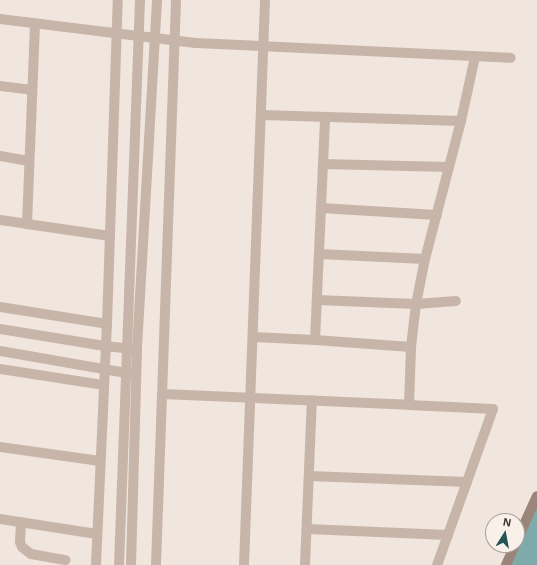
<!DOCTYPE html>
<style>
body{margin:0}
#map{position:relative;width:537px;height:565px;overflow:hidden;background:#f0e6dd;font-family:Helvetica,sans-serif}
div>[style]{position:absolute}
.water>*{inset:0;background:#7eabaa}
.street>*{height:10px;margin:-5px;padding:0 5px;transform-origin:5px;border-radius:5px;background:#c8b5aa}
.secondary>*{height:10px;margin:-5px;padding:0 5px;transform-origin:5px;border-radius:5px;background:#9b857b}
span{translate:-50% -50%;white-space:nowrap;text-align:center;line-height:1.15;-webkit-text-stroke:3px #f8f0e9;paint-order:stroke}
.north{position:absolute;left:485px;top:513px;width:40px;height:40px;box-sizing:border-box;background:#f8f0e9;border:1px solid #aaa29c;border-radius:50%;rotate:11deg;font-size:11px;font-weight:700;line-height:16px;text-align:center;color:#362c29}
.north::after{content:'';display:block;margin:auto;width:14px;height:18px;background:#215454;clip-path:polygon(50% 0,100% 100%,50% 72%,0 100%)}
</style>
<div id="map">
<div class="water">
<div style="clip-path:polygon(537px 493px,537px 565px,502px 565px)"></div>
</div>
<div class="street">
<div style="left:0;top:19px;width:197px;rotate:7deg"></div>
<div style="left:196px;top:43px;width:315px;rotate:2.7deg"></div>
<div style="left:0;top:86px;width:32px;rotate:7deg"></div>
<div style="left:262px;top:115px;width:199px;rotate:1.7deg"></div>
<div style="left:0;top:156px;width:29px;rotate:10deg"></div>
<div style="left:323px;top:164px;width:126px;rotate:1.4deg"></div>
<div style="left:321px;top:208px;width:116px;rotate:3.5deg"></div>
<div style="left:0;top:220px;width:27px;rotate:8deg"></div>
<div style="left:27px;top:224px;width:201px;rotate:-87.7deg"></div>
<div style="left:27px;top:224px;width:84px;rotate:8.2deg"></div>
<div style="left:319px;top:254px;width:106px;rotate:2.7deg"></div>
<div style="left:317px;top:300px;width:99px;rotate:2.3deg"></div>
<div style="left:416px;top:304px;width:40px;rotate:-4.3deg"></div>
<div style="left:0;top:307px;width:108px;rotate:9deg"></div>
<div style="left:0;top:329px;width:106px;rotate:9.2deg"></div>
<div style="left:105px;top:346px;width:28px;rotate:6deg"></div>
<div style="left:253px;top:337px;width:62px;rotate:2.8deg"></div>
<div style="left:315px;top:340px;width:223px;rotate:-87.4deg"></div>
<div style="left:315px;top:340px;width:96px;rotate:4.2deg"></div>
<div style="left:0;top:351px;width:134px;rotate:9.9deg"></div>
<div style="left:0;top:369px;width:104px;rotate:8.8deg"></div>
<div style="left:162px;top:394px;width:247px;rotate:2.5deg"></div>
<div style="left:409px;top:405px;width:58px;rotate:-88deg"></div>
<div style="left:411px;top:347px;width:43px;rotate:-83.4deg"></div>
<div style="left:416px;top:304px;width:46px;rotate:-78.7deg"></div>
<div style="left:425px;top:259px;width:143px;rotate:-75.4deg"></div>
<div style="left:461px;top:121px;width:66px;rotate:-77.7deg"></div>
<div style="left:409px;top:405px;width:84px;rotate:2.7deg"></div>
<div style="left:493px;top:409px;width:166px;rotate:109.7deg"></div>
<div style="left:0;top:447px;width:101px;rotate:8deg"></div>
<div style="left:309px;top:476px;width:158px;rotate:2.2deg"></div>
<div style="left:0;top:519px;width:98px;rotate:8.8deg"></div>
<div style="left:21px;top:522px;width:20px;rotate:93deg"></div>
<div style="left:20px;top:542px;width:5px;rotate:68deg"></div>
<div style="left:22px;top:547px;width:11px;rotate:38deg"></div>
<div style="left:31px;top:554px;width:35px;rotate:10deg"></div>
<div style="left:307px;top:529px;width:141px;rotate:2.4deg"></div>
<div style="left:96px;top:565px;width:241px;rotate:-87.4deg"></div>
<div style="left:107px;top:324px;width:324px;rotate:-88.1deg"></div>
<div style="left:119px;top:565px;width:565px;rotate:-87.87deg"></div>
<div style="left:131px;top:565px;width:217px;rotate:-88.4deg"></div>
<div style="left:137px;top:348px;width:349px;rotate:-86.7deg"></div>
<div style="left:156px;top:565px;width:565px;rotate:-87.97deg"></div>
<div style="left:244px;top:565px;width:565px;rotate:-87.87deg"></div>
<div style="left:305px;top:565px;width:165px;rotate:-87.6deg"></div>
</div>
<div class="secondary">
<div style="left:517px;top:540px;width:48px;rotate:-65.6deg"></div>
<div style="left:506px;top:565px;width:22px;rotate:-66deg"></div>
</div>
<div class="north">N</div>
</div>
